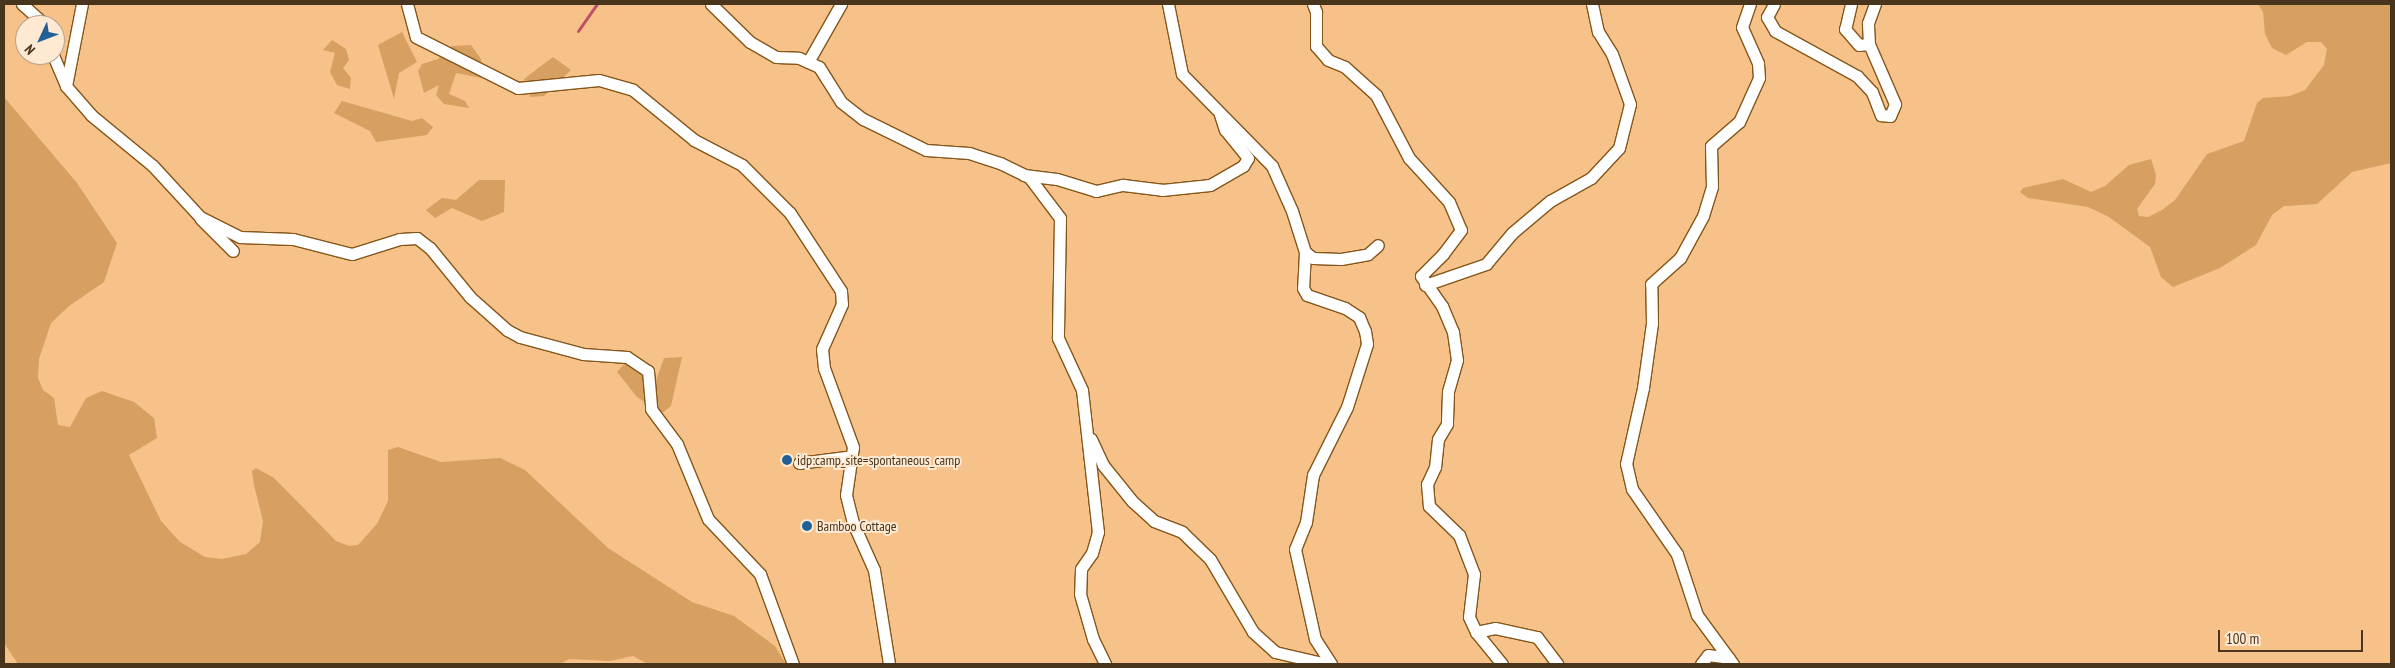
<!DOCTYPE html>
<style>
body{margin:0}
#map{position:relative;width:2395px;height:668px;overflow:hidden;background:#f6c289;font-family:"PT Sans Narrow",sans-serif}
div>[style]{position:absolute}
.green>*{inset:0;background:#d79f60}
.stream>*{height:3px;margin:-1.5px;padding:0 1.5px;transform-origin:1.5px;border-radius:1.5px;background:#c05069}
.roads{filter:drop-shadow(1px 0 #84561a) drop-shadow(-1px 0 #84561a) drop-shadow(0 1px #84561a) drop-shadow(0 -1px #84561a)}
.minor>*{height:11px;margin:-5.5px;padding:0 5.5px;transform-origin:5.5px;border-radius:5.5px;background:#fff}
.dots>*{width:14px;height:14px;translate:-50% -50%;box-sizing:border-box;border:2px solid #ffe9d3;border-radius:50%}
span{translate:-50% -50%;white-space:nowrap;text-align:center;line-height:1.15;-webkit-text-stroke:4px #ffe9d3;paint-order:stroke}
.poi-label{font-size:14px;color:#49341c}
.left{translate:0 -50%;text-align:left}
.frame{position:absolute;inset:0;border:5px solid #49341c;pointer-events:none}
.north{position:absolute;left:15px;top:15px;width:50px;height:50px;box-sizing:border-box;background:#ffe9d3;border:1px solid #b6a18a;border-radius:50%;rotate:227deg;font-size:14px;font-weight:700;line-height:20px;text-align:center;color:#49341c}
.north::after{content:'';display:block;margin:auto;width:18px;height:22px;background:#216096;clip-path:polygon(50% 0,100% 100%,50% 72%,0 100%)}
.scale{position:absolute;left:2218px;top:630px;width:145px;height:22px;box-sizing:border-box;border:2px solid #49341c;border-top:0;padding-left:6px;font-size:15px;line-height:18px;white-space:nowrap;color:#49341c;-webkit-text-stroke:4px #ffe9d3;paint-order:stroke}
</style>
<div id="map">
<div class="green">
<div style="clip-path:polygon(2258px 4px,2391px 4px,2391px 163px,2352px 172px,2317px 204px,2284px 206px,2272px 215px,2256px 245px,2220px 268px,2173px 287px,2161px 277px,2150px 247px,2109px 217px,2088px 207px,2028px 198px,2020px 192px,2023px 188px,2063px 179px,2091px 192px,2105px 186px,2129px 165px,2151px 159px,2156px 175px,2155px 184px,2137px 209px,2139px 216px,2148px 217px,2162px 210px,2175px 200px,2207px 154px,2244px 141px,2257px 103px,2263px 98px,2290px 96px,2305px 90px,2324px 65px,2327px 49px,2321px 42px,2307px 42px,2286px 55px,2272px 48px,2265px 34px,2263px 12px)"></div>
<div style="clip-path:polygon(402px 32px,417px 62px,399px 73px,394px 99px,378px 45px)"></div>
<div style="clip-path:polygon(332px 40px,346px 49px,349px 60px,343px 68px,351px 78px,350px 89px,337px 85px,330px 72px,335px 53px,323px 50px)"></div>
<div style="clip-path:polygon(471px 45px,481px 59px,481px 78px,456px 73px,449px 94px,465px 101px,469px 108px,444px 104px,436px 95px,439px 85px,424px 93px,418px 71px,422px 64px,438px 59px,452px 46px)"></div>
<div style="clip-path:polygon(553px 57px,571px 70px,544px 96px,530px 97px,524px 79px)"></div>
<div style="clip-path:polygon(4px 97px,77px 183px,117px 243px,104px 282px,69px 306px,51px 323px,39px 359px,38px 378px,43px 390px,54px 398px,58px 425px,70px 427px,86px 398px,102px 391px,134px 402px,154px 418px,157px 438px,129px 455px,161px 521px,180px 542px,205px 557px,222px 559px,246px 554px,260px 542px,263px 521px,254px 485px,252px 471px,256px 468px,274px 478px,336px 541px,349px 546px,358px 545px,377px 524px,388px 501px,388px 450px,398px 447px,441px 462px,500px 458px,525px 470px,608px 548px,692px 602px,734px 616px,775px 646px,786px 664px,648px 664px,633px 656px,610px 661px,569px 659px,560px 664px,18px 664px,4px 643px)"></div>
<div style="clip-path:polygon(342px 101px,412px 121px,422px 118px,433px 127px,427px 135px,376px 142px,370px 131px,334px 113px)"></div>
<div style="clip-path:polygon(479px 180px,505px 180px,504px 212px,482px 221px,452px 208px,435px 218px,426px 210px,442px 198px,456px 200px)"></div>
<div style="clip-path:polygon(682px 357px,671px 406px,662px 413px,637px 397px,617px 372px,626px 362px,641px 368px,654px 386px,664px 358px)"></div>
</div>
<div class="stream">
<div style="left:578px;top:31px;width:33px;rotate:-55deg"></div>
</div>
<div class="roads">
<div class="minor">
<div style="left:22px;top:4px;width:31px;rotate:42deg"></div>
<div style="left:407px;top:4px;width:34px;rotate:75deg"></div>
<div style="left:416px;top:37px;width:114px;rotate:26.6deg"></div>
<div style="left:518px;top:88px;width:81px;rotate:-5.6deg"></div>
<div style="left:599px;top:80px;width:35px;rotate:16deg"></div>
<div style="left:633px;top:90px;width:79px;rotate:39.3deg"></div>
<div style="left:694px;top:140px;width:54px;rotate:27.5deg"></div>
<div style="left:742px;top:165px;width:68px;rotate:45deg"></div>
<div style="left:790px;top:213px;width:93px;rotate:56.8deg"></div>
<div style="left:841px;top:291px;width:13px;rotate:86deg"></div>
<div style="left:842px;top:304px;width:49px;rotate:114deg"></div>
<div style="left:822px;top:349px;width:19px;rotate:84deg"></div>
<div style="left:824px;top:368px;width:84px;rotate:69.8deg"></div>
<div style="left:853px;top:447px;width:49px;rotate:98.3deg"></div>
<div style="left:846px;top:495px;width:29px;rotate:76deg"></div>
<div style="left:853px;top:523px;width:51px;rotate:65.9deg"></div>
<div style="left:874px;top:570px;width:95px;rotate:80.9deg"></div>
<div style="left:711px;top:4px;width:54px;rotate:44.3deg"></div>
<div style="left:750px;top:42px;width:30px;rotate:30deg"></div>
<div style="left:776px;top:57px;width:23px;rotate:2deg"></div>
<div style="left:799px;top:58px;width:22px;rotate:24deg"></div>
<div style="left:819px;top:67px;width:41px;rotate:57.8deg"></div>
<div style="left:841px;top:102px;width:28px;rotate:38deg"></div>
<div style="left:863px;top:119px;width:70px;rotate:26.2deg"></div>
<div style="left:926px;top:150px;width:43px;rotate:4deg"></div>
<div style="left:969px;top:153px;width:33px;rotate:18deg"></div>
<div style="left:1000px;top:163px;width:32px;rotate:26deg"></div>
<div style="left:1029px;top:177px;width:51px;rotate:52.9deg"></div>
<div style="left:1060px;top:218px;width:120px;rotate:91deg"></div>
<div style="left:1058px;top:338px;width:57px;rotate:65.2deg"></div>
<div style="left:1082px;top:390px;width:143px;rotate:83.6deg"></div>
<div style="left:1098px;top:532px;width:22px;rotate:106deg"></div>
<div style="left:1092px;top:553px;width:19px;rotate:125deg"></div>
<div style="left:1081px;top:569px;width:25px;rotate:92deg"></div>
<div style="left:1080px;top:594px;width:47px;rotate:73.9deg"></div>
<div style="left:1093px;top:639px;width:28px;rotate:64deg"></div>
<div style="left:1168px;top:4px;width:71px;rotate:78.7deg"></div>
<div style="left:1182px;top:74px;width:129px;rotate:45.6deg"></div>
<div style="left:1272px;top:166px;width:49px;rotate:66deg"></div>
<div style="left:1292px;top:211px;width:43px;rotate:72.4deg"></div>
<div style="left:1305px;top:252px;width:36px;rotate:93deg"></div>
<div style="left:1303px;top:288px;width:8px;rotate:60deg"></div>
<div style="left:1307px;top:295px;width:40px;rotate:18.9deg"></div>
<div style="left:1345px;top:308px;width:17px;rotate:33deg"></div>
<div style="left:1359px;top:317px;width:15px;rotate:67deg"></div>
<div style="left:1365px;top:331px;width:13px;rotate:81deg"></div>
<div style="left:1367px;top:344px;width:66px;rotate:107.6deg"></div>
<div style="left:1347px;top:407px;width:76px;rotate:116.6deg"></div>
<div style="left:1313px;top:475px;width:48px;rotate:98.5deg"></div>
<div style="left:1306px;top:522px;width:29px;rotate:112deg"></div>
<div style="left:1295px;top:549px;width:92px;rotate:77.5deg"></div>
<div style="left:1315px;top:639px;width:30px;rotate:57deg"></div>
<div style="left:1313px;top:4px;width:9px;rotate:69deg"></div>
<div style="left:1316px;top:12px;width:34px;rotate:90deg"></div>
<div style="left:1316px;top:46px;width:18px;rotate:49deg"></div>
<div style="left:1328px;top:60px;width:18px;rotate:22deg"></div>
<div style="left:1345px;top:67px;width:42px;rotate:42.1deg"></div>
<div style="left:1376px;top:95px;width:71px;rotate:62.4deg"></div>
<div style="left:1409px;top:158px;width:59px;rotate:47.7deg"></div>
<div style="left:1449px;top:202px;width:30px;rotate:67deg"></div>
<div style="left:1461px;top:230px;width:30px;rotate:127deg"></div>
<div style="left:1443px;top:254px;width:31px;rotate:135deg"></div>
<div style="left:1421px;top:276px;width:37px;rotate:55deg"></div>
<div style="left:1442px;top:306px;width:28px;rotate:67deg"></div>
<div style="left:1453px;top:332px;width:28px;rotate:82deg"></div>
<div style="left:1457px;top:360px;width:33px;rotate:106deg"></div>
<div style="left:1448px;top:392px;width:32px;rotate:92deg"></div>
<div style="left:1447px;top:424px;width:17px;rotate:121deg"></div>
<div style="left:1438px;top:439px;width:28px;rotate:96deg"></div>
<div style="left:1435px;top:467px;width:19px;rotate:115deg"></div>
<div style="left:1427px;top:484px;width:22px;rotate:85deg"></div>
<div style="left:1429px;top:506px;width:42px;rotate:44deg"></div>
<div style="left:1459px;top:535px;width:42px;rotate:69deg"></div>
<div style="left:1474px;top:574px;width:43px;rotate:96.6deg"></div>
<div style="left:1469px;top:617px;width:17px;rotate:65deg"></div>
<div style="left:1774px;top:4px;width:15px;rotate:118deg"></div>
<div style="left:1767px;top:17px;width:16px;rotate:60deg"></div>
<div style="left:1775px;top:31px;width:94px;rotate:28.8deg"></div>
<div style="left:1857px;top:76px;width:22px;rotate:47deg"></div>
<div style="left:1872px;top:92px;width:25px;rotate:69deg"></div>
<div style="left:1881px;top:115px;width:9px;rotate:6deg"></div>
<div style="left:1890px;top:116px;width:13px;rotate:-67deg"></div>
<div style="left:1895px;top:104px;width:65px;rotate:-113.4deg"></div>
<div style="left:1869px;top:44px;width:21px;rotate:-93deg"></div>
<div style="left:1868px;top:23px;width:20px;rotate:-70deg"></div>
<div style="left:1851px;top:4px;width:26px;rotate:103deg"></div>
<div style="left:1845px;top:29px;width:21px;rotate:49deg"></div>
<div style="left:1859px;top:45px;width:10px;rotate:-6deg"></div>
<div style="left:53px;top:55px;width:34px;rotate:67deg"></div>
<div style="left:66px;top:86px;width:38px;rotate:49deg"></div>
<div style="left:91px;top:115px;width:80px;rotate:39.4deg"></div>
<div style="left:153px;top:166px;width:69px;rotate:47.3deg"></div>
<div style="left:200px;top:217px;width:45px;rotate:26.6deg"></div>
<div style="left:240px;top:237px;width:53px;rotate:2.2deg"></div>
<div style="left:293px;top:239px;width:61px;rotate:14.3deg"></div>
<div style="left:352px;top:254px;width:50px;rotate:-17.4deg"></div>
<div style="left:400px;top:239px;width:17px;rotate:-3deg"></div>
<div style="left:417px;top:238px;width:16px;rotate:38deg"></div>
<div style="left:430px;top:248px;width:63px;rotate:50.8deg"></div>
<div style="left:470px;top:297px;width:50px;rotate:41.7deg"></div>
<div style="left:507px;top:330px;width:15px;rotate:28deg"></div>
<div style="left:520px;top:337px;width:65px;rotate:15.1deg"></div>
<div style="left:583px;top:354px;width:44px;rotate:3.9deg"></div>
<div style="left:627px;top:357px;width:25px;rotate:34deg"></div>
<div style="left:648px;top:371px;width:38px;rotate:85deg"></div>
<div style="left:651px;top:409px;width:44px;rotate:53.4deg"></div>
<div style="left:677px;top:444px;width:81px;rotate:67.5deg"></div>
<div style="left:708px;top:519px;width:76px;rotate:46.6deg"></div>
<div style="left:760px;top:574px;width:96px;rotate:69.9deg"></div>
<div style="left:808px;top:62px;width:67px;rotate:-60.4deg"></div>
<div style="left:66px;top:86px;width:84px;rotate:-79deg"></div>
<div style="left:1024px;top:175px;width:33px;rotate:7deg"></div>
<div style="left:1057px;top:179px;width:41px;rotate:17.1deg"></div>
<div style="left:1096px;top:191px;width:28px;rotate:-13deg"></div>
<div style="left:1123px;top:185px;width:39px;rotate:7deg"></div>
<div style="left:1162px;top:190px;width:48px;rotate:-5.9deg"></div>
<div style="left:1210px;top:185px;width:38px;rotate:-30deg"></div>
<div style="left:1243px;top:166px;width:9px;rotate:-58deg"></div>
<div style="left:1248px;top:158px;width:36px;rotate:-129deg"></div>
<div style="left:1225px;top:130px;width:16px;rotate:-108deg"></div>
<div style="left:201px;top:219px;width:45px;rotate:45deg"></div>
<div style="left:1305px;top:252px;width:10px;rotate:37deg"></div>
<div style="left:1313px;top:258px;width:28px;rotate:2deg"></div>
<div style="left:1341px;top:259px;width:27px;rotate:-10deg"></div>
<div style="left:1368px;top:254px;width:13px;rotate:-42deg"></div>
<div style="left:1425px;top:285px;width:65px;rotate:-19deg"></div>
<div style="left:1486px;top:264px;width:40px;rotate:-50deg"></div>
<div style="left:1512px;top:233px;width:50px;rotate:-40.1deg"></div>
<div style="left:1550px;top:201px;width:47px;rotate:-29.3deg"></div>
<div style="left:1591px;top:178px;width:41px;rotate:-47deg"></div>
<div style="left:1619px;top:148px;width:45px;rotate:-76deg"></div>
<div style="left:1630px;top:104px;width:53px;rotate:-109.8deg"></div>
<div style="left:1612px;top:54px;width:26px;rotate:-122deg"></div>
<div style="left:1598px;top:32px;width:29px;rotate:-102deg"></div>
<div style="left:1091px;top:439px;width:29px;rotate:65deg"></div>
<div style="left:1103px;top:465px;width:46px;rotate:51.1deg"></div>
<div style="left:1132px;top:501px;width:30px;rotate:42deg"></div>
<div style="left:1154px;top:521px;width:30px;rotate:21deg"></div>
<div style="left:1182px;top:532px;width:39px;rotate:44deg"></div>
<div style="left:1210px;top:559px;width:85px;rotate:59.5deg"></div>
<div style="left:1253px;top:632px;width:30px;rotate:42deg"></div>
<div style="left:1275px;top:652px;width:52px;rotate:13.2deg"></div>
<div style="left:799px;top:463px;width:53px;rotate:-7.5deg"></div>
<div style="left:1502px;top:664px;width:41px;rotate:-129.1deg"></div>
<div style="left:1476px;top:632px;width:19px;rotate:-12deg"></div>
<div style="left:1495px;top:628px;width:43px;rotate:12.1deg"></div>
<div style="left:1537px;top:637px;width:34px;rotate:53deg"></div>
<div style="left:1701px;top:664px;width:11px;rotate:-52deg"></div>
<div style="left:1708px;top:655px;width:21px;rotate:8deg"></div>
<div style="left:1733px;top:664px;width:61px;rotate:-126.3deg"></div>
<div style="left:1697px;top:615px;width:64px;rotate:-108.2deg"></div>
<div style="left:1677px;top:554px;width:79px;rotate:-124.7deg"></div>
<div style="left:1632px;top:489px;width:26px;rotate:-103deg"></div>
<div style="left:1626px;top:464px;width:78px;rotate:-77.4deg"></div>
<div style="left:1643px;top:388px;width:66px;rotate:-82.1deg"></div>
<div style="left:1652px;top:323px;width:39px;rotate:-91deg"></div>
<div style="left:1651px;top:284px;width:39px;rotate:-42deg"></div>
<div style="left:1680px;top:258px;width:48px;rotate:-61.3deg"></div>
<div style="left:1703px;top:216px;width:30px;rotate:-73deg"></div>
<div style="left:1712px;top:187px;width:41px;rotate:-91.4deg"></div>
<div style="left:1711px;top:146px;width:37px;rotate:-41deg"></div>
<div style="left:1739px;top:122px;width:48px;rotate:-65.6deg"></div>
<div style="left:1759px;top:78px;width:15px;rotate:-94deg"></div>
<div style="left:1758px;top:63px;width:39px;rotate:-114deg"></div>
<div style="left:1742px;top:27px;width:24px;rotate:-71deg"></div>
</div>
</div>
<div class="dots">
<div style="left:787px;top:460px;background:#216096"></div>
<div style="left:807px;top:526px;background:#216096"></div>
</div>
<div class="poi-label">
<span class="left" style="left:797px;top:460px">idp:camp_site=spontaneous_camp</span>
<span class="left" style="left:817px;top:526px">Bamboo Cottage</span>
</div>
<div class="frame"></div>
<div class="north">N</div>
<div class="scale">100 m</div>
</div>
